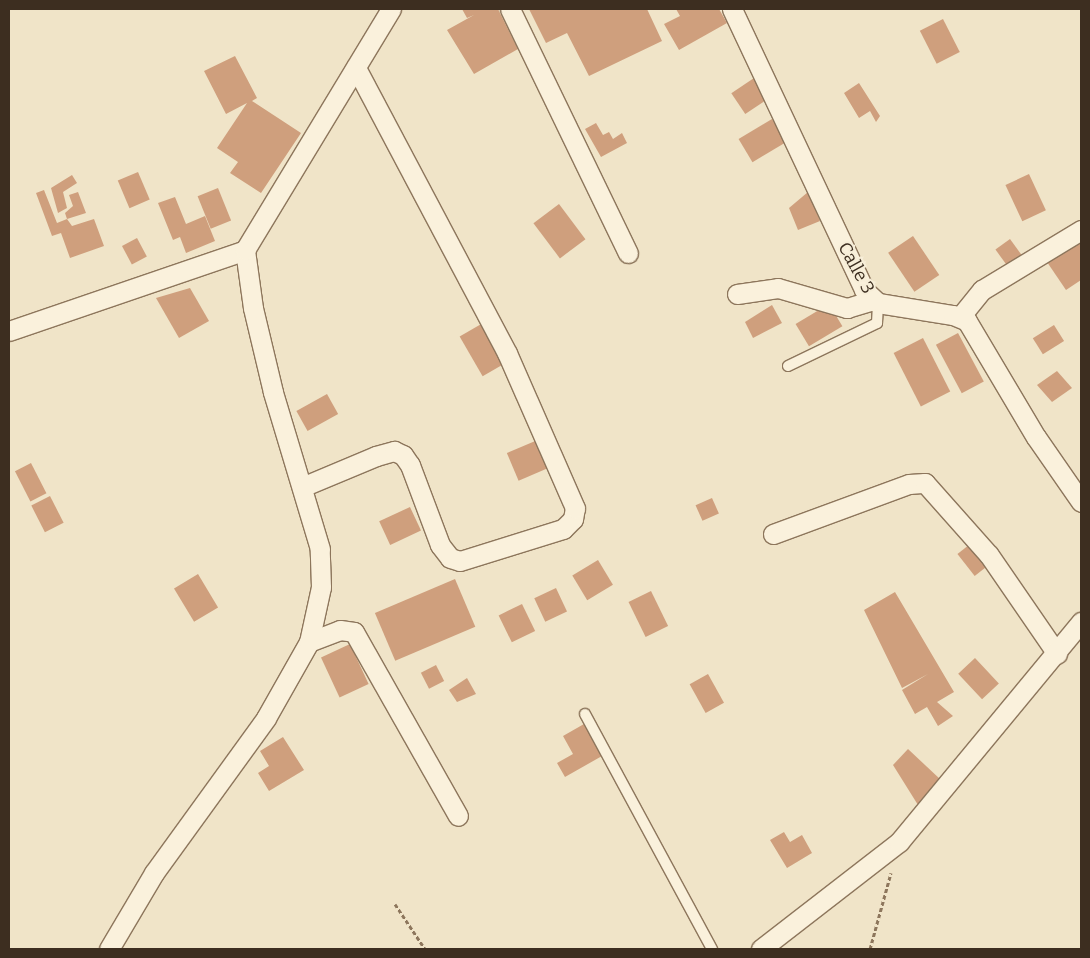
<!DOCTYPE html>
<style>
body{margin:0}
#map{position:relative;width:1090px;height:958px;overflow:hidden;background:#f0e4c8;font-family:Bitter,serif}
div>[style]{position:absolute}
.building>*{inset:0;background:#cf9f7d;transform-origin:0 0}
.path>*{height:3px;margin-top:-1.5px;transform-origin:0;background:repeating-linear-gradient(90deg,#8d765c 0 4px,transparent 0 6.5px)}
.roads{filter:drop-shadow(1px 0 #8d765c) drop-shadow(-1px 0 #8d765c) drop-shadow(0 1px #8d765c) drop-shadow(0 -1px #8d765c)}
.service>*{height:10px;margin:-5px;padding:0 5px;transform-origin:5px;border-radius:5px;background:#faf1dc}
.minor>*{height:19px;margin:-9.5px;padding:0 9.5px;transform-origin:9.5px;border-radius:9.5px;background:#faf1dc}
span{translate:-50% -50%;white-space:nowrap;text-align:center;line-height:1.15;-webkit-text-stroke:4px #f7eed8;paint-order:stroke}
.street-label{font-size:18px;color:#3d2e20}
.frame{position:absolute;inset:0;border:10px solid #3d2e20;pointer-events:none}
</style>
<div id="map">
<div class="building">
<div style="clip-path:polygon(462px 9px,498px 9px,518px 49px,474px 74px,447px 30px,474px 15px,467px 18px)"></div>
<div style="clip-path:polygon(529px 9px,647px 9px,662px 41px,589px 76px,567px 33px,546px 43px)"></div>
<div style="clip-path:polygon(676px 9px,719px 9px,727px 23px,679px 50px,664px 24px,680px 16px)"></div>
<div style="left:943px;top:19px;width:37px;height:26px;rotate:63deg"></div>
<div style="clip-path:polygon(235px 56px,257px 98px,252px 101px,301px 133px,261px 193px,230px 173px,238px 162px,217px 148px,247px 103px,226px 114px,204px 71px)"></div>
<div style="left:757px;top:76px;width:25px;height:31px;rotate:56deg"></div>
<div style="clip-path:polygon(859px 83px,880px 116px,876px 122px,870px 111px,859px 118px,844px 93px)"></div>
<div style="left:772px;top:119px;width:27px;height:39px;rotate:59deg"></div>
<div style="clip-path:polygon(596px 123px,603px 135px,609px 132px,613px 139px,622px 133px,627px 143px,601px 157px,585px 129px)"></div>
<div style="left:138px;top:172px;width:30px;height:22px;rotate:67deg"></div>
<div style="left:1029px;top:174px;width:40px;height:26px;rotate:65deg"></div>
<div style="clip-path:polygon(72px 175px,77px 183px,63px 192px,67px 208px,58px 213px,51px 188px)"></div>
<div style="left:218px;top:188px;width:35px;height:22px;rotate:68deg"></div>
<div style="clip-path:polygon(44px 190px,57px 223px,67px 219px,65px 213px,73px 206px,69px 195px,78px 192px,86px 213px,67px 219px,72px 226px,94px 219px,104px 246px,70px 258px,61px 233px,52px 236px,36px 193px)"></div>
<div style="clip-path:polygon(808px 192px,820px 221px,798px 230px,789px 208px)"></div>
<div style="clip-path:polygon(175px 197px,186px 224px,205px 216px,215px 241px,186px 253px,180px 237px,173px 240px,158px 203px)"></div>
<div style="left:559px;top:204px;width:44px;height:32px;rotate:53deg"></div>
<div style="left:913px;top:236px;width:47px;height:30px;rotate:56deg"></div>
<div style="left:137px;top:238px;width:21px;height:17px;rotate:62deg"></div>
<div style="left:1010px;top:239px;width:26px;height:18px;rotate:54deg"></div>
<div style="clip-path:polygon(1081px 240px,1081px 280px,1066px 290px,1047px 262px)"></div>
<div style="clip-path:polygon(190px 288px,209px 321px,179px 338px,156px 298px)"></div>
<div style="left:829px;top:304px;width:26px;height:39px;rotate:59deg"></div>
<div style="clip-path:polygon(772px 305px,782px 323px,753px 338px,745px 322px)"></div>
<div style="left:483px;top:323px;width:46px;height:27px;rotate:60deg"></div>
<div style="left:1054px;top:325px;width:19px;height:25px;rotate:58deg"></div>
<div style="left:958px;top:333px;width:55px;height:25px;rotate:62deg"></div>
<div style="left:923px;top:338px;width:60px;height:33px;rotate:63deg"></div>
<div style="clip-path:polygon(1057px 371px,1072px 388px,1052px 402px,1037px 385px)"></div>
<div style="left:327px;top:394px;width:23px;height:35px;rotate:61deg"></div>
<div style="left:540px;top:439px;width:30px;height:36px;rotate:67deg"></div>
<div style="left:31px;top:463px;width:34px;height:18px;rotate:63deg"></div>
<div style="left:50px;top:496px;width:30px;height:21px;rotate:63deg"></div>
<div style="left:712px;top:498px;width:17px;height:18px;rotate:66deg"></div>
<div style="left:410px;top:507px;width:26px;height:34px;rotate:65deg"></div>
<div style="left:974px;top:541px;width:28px;height:21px;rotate:52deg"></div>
<div style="left:598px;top:560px;width:29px;height:30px;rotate:59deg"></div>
<div style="left:198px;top:574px;width:39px;height:28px;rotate:59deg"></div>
<div style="left:455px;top:579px;width:52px;height:87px;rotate:67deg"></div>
<div style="left:556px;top:588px;width:26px;height:24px;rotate:65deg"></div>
<div style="left:651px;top:591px;width:39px;height:25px;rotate:64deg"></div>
<div style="clip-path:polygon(895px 592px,954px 692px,937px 702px,953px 716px,938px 726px,927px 707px,915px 714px,902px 690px,928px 674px,902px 688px,864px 610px)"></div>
<div style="left:522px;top:604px;width:30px;height:26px;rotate:64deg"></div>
<div style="left:350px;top:644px;width:44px;height:32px;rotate:65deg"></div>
<div style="left:975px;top:658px;width:35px;height:23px;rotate:47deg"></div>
<div style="left:436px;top:665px;width:18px;height:17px;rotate:63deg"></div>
<div style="left:708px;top:674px;width:33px;height:21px;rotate:61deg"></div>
<div style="clip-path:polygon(467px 678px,476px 694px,457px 702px,449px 690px)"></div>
<div style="clip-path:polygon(584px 724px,602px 756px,565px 777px,557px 763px,573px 754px,563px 736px)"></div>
<div style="clip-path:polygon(283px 737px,304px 770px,269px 791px,258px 773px,269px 766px,260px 751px)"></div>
<div style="clip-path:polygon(908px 749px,941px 780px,918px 805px,893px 765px)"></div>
<div style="clip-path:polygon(784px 832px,790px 842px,802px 835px,812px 853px,787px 868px,770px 840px)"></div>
</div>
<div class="path">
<div style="left:395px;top:904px;width:54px;rotate:56.3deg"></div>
<div style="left:870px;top:949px;width:79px;rotate:-74.6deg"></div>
</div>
<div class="roads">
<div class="service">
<div style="left:788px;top:366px;width:99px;rotate:-25.8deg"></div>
<div style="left:877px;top:323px;width:20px;rotate:-87deg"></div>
<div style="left:585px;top:714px;width:267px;rotate:61.6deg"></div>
</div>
<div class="minor">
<div style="left:510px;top:9px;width:271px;rotate:64.2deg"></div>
<div style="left:732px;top:9px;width:310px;rotate:64.8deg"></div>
<div style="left:864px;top:290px;width:19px;rotate:43deg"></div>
<div style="left:878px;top:303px;width:76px;rotate:9.1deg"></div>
<div style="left:953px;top:315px;width:15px;rotate:23deg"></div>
<div style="left:967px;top:321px;width:135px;rotate:59.3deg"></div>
<div style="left:1036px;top:437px;width:79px;rotate:55.3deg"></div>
<div style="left:737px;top:294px;width:41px;rotate:-8.3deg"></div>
<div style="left:778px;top:288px;width:72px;rotate:16.2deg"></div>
<div style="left:847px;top:308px;width:27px;rotate:-17deg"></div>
<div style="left:960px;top:317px;width:35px;rotate:-51deg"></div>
<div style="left:982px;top:290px;width:116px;rotate:-31.2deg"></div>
<div style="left:9px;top:331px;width:250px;rotate:-18.9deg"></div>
<div style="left:302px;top:487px;width:80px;rotate:-22.7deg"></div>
<div style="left:376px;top:456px;width:19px;rotate:-16deg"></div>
<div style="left:394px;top:451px;width:10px;rotate:24deg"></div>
<div style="left:403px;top:455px;width:12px;rotate:55deg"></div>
<div style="left:410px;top:465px;width:85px;rotate:69.4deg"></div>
<div style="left:440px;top:545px;width:16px;rotate:52deg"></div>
<div style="left:450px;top:558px;width:10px;rotate:17deg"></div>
<div style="left:460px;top:561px;width:108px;rotate:-17.3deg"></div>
<div style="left:563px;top:529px;width:14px;rotate:-45deg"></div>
<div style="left:573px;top:519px;width:11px;rotate:-80deg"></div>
<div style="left:575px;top:508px;width:169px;rotate:-113.7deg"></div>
<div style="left:507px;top:353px;width:323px;rotate:-117.9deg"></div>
<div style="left:773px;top:534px;width:145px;rotate:-20.2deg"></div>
<div style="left:909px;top:484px;width:16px;rotate:-4deg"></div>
<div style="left:925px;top:483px;width:96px;rotate:48.4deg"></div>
<div style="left:989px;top:555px;width:120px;rotate:55.5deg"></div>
<div style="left:309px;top:642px;width:33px;rotate:-21deg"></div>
<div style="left:340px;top:630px;width:14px;rotate:8deg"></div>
<div style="left:354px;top:632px;width:211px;rotate:60.5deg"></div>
<div style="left:109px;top:949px;width:88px;rotate:-59.4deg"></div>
<div style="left:154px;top:873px;width:191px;rotate:-54.1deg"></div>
<div style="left:266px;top:718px;width:87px;rotate:-60.5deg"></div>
<div style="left:309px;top:642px;width:56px;rotate:-77.7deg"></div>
<div style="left:321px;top:587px;width:38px;rotate:-92deg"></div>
<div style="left:320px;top:549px;width:164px;rotate:-106.7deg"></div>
<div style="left:273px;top:392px;width:86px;rotate:-103.4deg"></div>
<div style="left:253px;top:308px;width:59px;rotate:-97.9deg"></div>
<div style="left:245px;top:250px;width:282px;rotate:-58.8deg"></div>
<div style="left:761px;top:949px;width:175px;rotate:-37.8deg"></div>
<div style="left:899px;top:842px;width:286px;rotate:-50.4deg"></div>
</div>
</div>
<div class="street-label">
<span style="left:856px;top:268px;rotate:61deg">Calle 3</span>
</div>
<div class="frame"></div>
</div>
